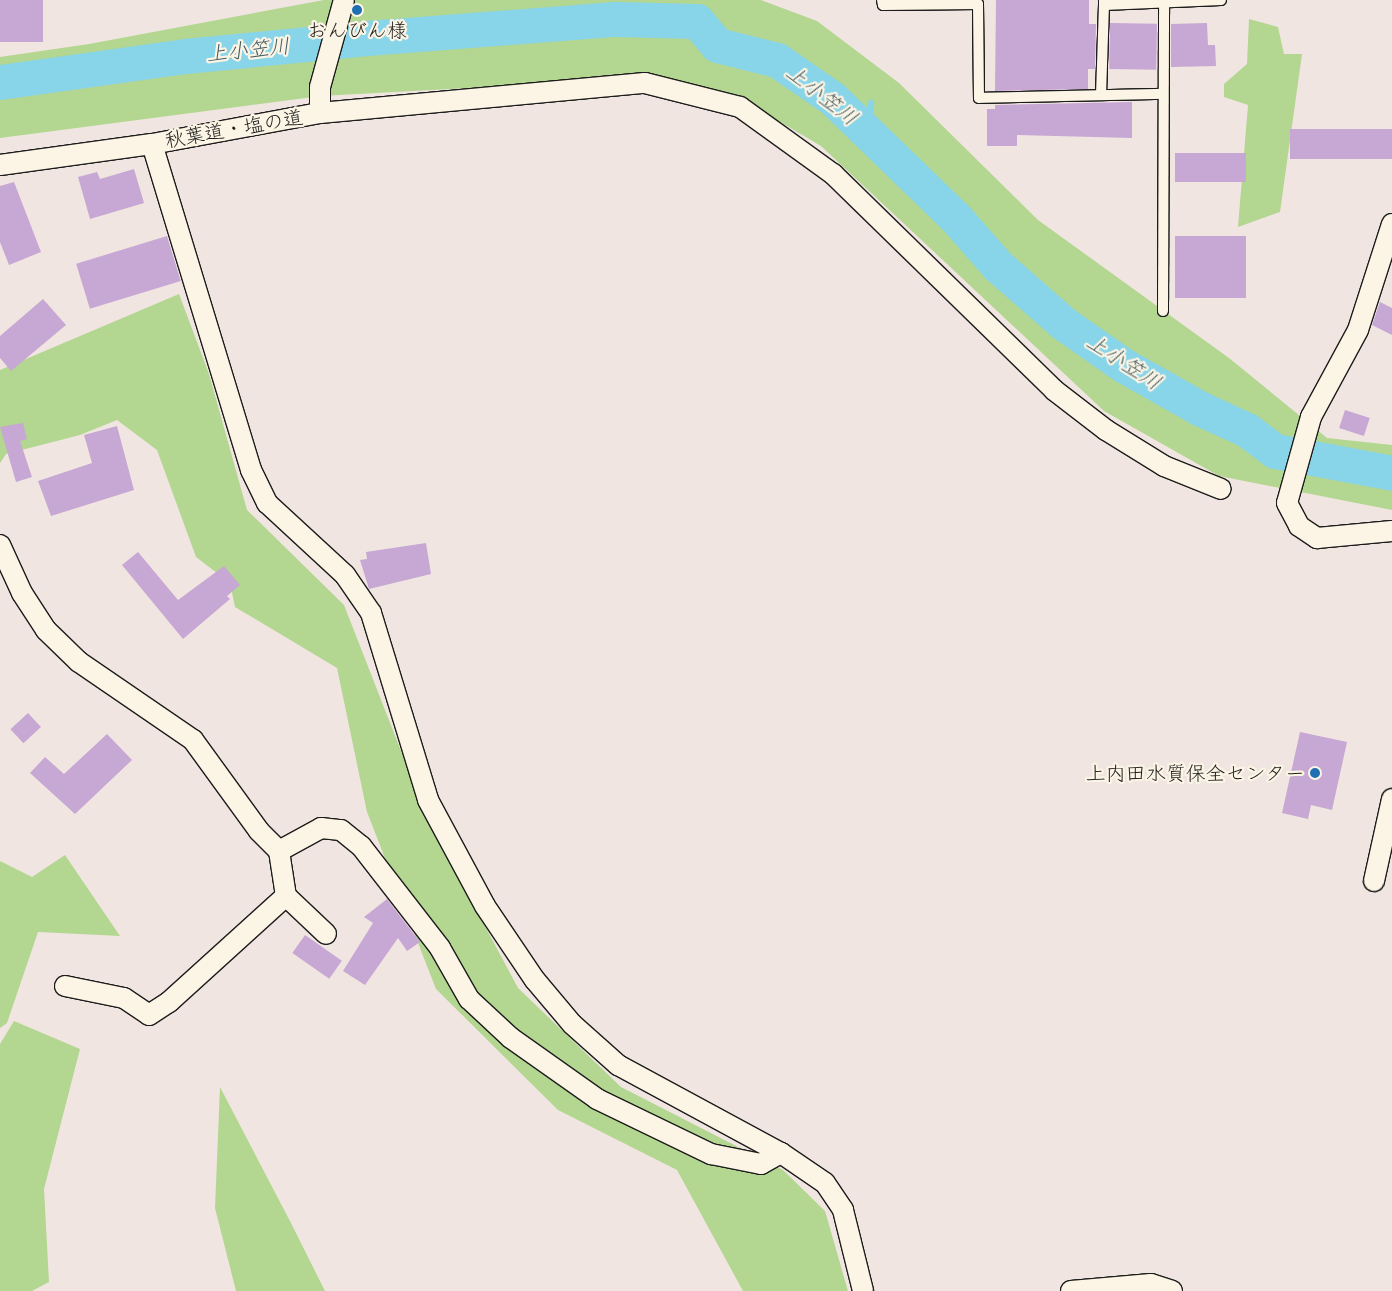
<!DOCTYPE html>
<meta charset="utf-8">
<style>
body{margin:0}
#map{position:relative;width:1392px;height:1291px;overflow:hidden;background:#f1e5e1;font-family:Caveat,"Klee One",sans-serif}
div>[style]{position:absolute}
.green>*{inset:0;background:#b3d691}
.stream>*{height:5.5px;margin:-2.75px;padding:0 2.75px;transform-origin:2.75px;border-radius:2.75px;background:#88d4e8}
.river>*{height:35px;margin:-17.5px;padding:0 17.5px;transform-origin:17.5px;border-radius:17.5px;background:#88d4e8}
.building>*{inset:0;background:#c7a7d3;transform-origin:0 0}
.roads{filter:drop-shadow(1px 0 #1c1c1c) drop-shadow(-1px 0 #1c1c1c) drop-shadow(0 1px #1c1c1c) drop-shadow(0 -1px #1c1c1c)}
.lane>*{height:10px;margin:-5px;padding:0 5px;transform-origin:5px;border-radius:5px;background:#fcf5e5}
.street>*{height:20px;margin:-10px;padding:0 10px;transform-origin:10px;border-radius:10px;background:#fcf5e5}
.dots>*{width:14px;height:14px;translate:-50% -50%;box-sizing:border-box;border:2px solid #fcf5e5;border-radius:50%}
span{translate:-50% -50%;white-space:nowrap;text-align:center;line-height:1.15;-webkit-text-stroke:4.5px #fcf5e5;paint-order:stroke}
.poi-label{font-size:20px;color:#1c1c1c}
.right{translate:-100% -50%;text-align:right}
.street-label{font-size:20px;color:#1c1c1c}
.water-label{font-size:21px;color:#425c63;font-style:italic}
</style>
<div id="map">
<div class="green">
<div style="clip-path:polygon(324px 0,761px 0,817px 21px,899px 83px,1038px 220px,1229px 358px,1327px 438px,1392px 445px,1392px 510px,1219px 476px,1104px 411px,821px 146px,741px 99px,649px 78px,321px 96px,0 138px,0 57px,89px 44px)"></div>
<div style="clip-path:polygon(1249px 19px,1278px 27px,1284px 54px,1302px 54px,1280px 212px,1238px 227px,1248px 105px,1224px 97px,1224px 84px,1247px 64px)"></div>
<div style="clip-path:polygon(179px 294px,209px 374px,247px 510px,344px 605px,428px 820px,518px 988px,621px 1087px,783px 1170px,825px 1211px,848px 1291px,743px 1291px,677px 1170px,558px 1110px,436px 989px,367px 812px,337px 668px,235px 607px,230px 583px,196px 557px,157px 450px,117px 420px,80px 435px,6px 454px,0 463px,0 370px)"></div>
<div style="clip-path:polygon(65px 855px,120px 936px,38px 932px,7px 1023px,0 1028px,0 861px,32px 877px)"></div>
<div style="clip-path:polygon(14px 1021px,80px 1049px,44px 1189px,49px 1282px,32px 1291px,0 1291px,0 1044px)"></div>
<div style="clip-path:polygon(220px 1087px,292px 1225px,325px 1291px,236px 1291px,215px 1208px)"></div>
</div>
<div class="stream">
<div style="left:867px;top:133px;width:30px;rotate:-82deg"></div>
</div>
<div class="river">
<div style="left:0;top:82px;width:187px;rotate:-8deg"></div>
<div style="left:185px;top:56px;width:183px;rotate:-5.6deg"></div>
<div style="left:367px;top:38px;width:249px;rotate:-4.4deg"></div>
<div style="left:615px;top:19px;width:82px;rotate:1.4deg"></div>
<div style="left:697px;top:21px;width:31px;rotate:50deg"></div>
<div style="left:717px;top:45px;width:62px;rotate:14deg"></div>
<div style="left:777px;top:60px;width:67px;rotate:34.6deg"></div>
<div style="left:832px;top:98px;width:171px;rotate:44.1deg"></div>
<div style="left:955px;top:217px;width:65px;rotate:48.7deg"></div>
<div style="left:998px;top:266px;width:86px;rotate:41.2deg"></div>
<div style="left:1063px;top:323px;width:73px;rotate:35deg"></div>
<div style="left:1123px;top:365px;width:87px;rotate:29.5deg"></div>
<div style="left:1199px;top:408px;width:53px;rotate:24.6deg"></div>
<div style="left:1247px;top:430px;width:35px;rotate:37deg"></div>
<div style="left:1275px;top:451px;width:119px;rotate:10.6deg"></div>
</div>
<div class="building">
<div style="left:0;top:0;width:43px;height:42px"></div>
<div style="clip-path:polygon(996px 0,1089px 0,1089px 24px,1096px 24px,1095px 69px,1088px 69px,1088px 89px,995px 91px)"></div>
<div style="left:1110px;top:23px;width:47px;height:46px;rotate:1deg"></div>
<div style="clip-path:polygon(1207px 23px,1208px 45px,1215px 45px,1216px 66px,1171px 67px,1171px 24px)"></div>
<div style="clip-path:polygon(1132px 102px,1132px 138px,1017px 135px,1017px 146px,987px 146px,987px 109px,995px 109px,995px 105px)"></div>
<div style="left:1392px;top:129px;width:30px;height:102px;rotate:90deg"></div>
<div style="left:1175px;top:153px;width:71px;height:29px"></div>
<div style="clip-path:polygon(134px 169px,144px 203px,90px 219px,78px 177px,97px 172px,100px 179px)"></div>
<div style="clip-path:polygon(14px 182px,41px 252px,9px 265px,0 242px,0 186px)"></div>
<div style="left:167px;top:236px;width:47px;height:95px;rotate:73deg"></div>
<div style="left:1175px;top:236px;width:71px;height:62px"></div>
<div style="clip-path:polygon(43px 299px,66px 325px,11px 371px,0 358px,0 336px)"></div>
<div style="clip-path:polygon(1380px 302px,1392px 308px,1392px 335px,1372px 325px)"></div>
<div style="left:1345px;top:410px;width:26px;height:19px;rotate:18deg"></div>
<div style="clip-path:polygon(23px 423px,27px 439px,20px 441px,32px 477px,16px 482px,0 427px)"></div>
<div style="clip-path:polygon(117px 426px,134px 490px,51px 516px,38px 481px,92px 463px,84px 435px)"></div>
<div style="clip-path:polygon(426px 543px,431px 574px,369px 589px,360px 560px,367px 559px,366px 552px)"></div>
<div style="clip-path:polygon(138px 552px,178px 600px,224px 566px,240px 585px,227px 596px,230px 599px,183px 639px,122px 565px)"></div>
<div style="left:28px;top:713px;width:19px;height:24px;rotate:47deg"></div>
<div style="clip-path:polygon(1300px 732px,1347px 742px,1332px 810px,1311px 805px,1308px 819px,1282px 813px)"></div>
<div style="clip-path:polygon(107px 734px,132px 760px,75px 814px,30px 773px,45px 757px,64px 774px)"></div>
<div style="clip-path:polygon(387px 899px,420px 942px,407px 951px,398px 938px,365px 985px,343px 971px,373px 923px,364px 917px)"></div>
<div style="left:305px;top:935px;width:45px;height:22px;rotate:35deg"></div>
</div>
<div class="roads">
<div class="lane">
<div style="left:882px;top:0;width:5px;rotate:79deg"></div>
<div style="left:883px;top:5px;width:95px;rotate:-0.6deg"></div>
<div style="left:978px;top:4px;width:94px;rotate:89.4deg"></div>
<div style="left:979px;top:98px;width:182px;rotate:-1.3deg"></div>
<div style="left:1104px;top:0;width:5px;rotate:90deg"></div>
<div style="left:1104px;top:5px;width:117px;rotate:-2.4deg"></div>
<div style="left:1101px;top:95px;width:90px;rotate:-88.1deg"></div>
<div style="left:1163px;top:311px;width:307px;rotate:-89.8deg"></div>
</div>
<div class="street">
<div style="left:320px;top:113px;width:26px;rotate:-90deg"></div>
<div style="left:320px;top:87px;width:90px;rotate:-74.6deg"></div>
<div style="left:152px;top:144px;width:341px;rotate:73.1deg"></div>
<div style="left:251px;top:470px;width:37px;rotate:64deg"></div>
<div style="left:267px;top:503px;width:106px;rotate:42.7deg"></div>
<div style="left:345px;top:575px;width:46px;rotate:55.6deg"></div>
<div style="left:371px;top:613px;width:195px;rotate:73deg"></div>
<div style="left:428px;top:800px;width:120px;rotate:61.7deg"></div>
<div style="left:485px;top:906px;width:89px;rotate:56deg"></div>
<div style="left:535px;top:980px;width:57px;rotate:49.9deg"></div>
<div style="left:572px;top:1024px;width:62px;rotate:41.7deg"></div>
<div style="left:618px;top:1065px;width:185px;rotate:28.4deg"></div>
<div style="left:781px;top:1153px;width:53px;rotate:34.3deg"></div>
<div style="left:825px;top:1183px;width:32px;rotate:56deg"></div>
<div style="left:843px;top:1210px;width:83px;rotate:76.1deg"></div>
<div style="left:0;top:165px;width:153px;rotate:-7.9deg"></div>
<div style="left:152px;top:144px;width:171px;rotate:-10.5deg"></div>
<div style="left:320px;top:113px;width:326px;rotate:-5.3deg"></div>
<div style="left:645px;top:83px;width:98px;rotate:14.2deg"></div>
<div style="left:740px;top:107px;width:115px;rotate:35.8deg"></div>
<div style="left:833px;top:174px;width:309px;rotate:44.3deg"></div>
<div style="left:1054px;top:390px;width:66px;rotate:37.6deg"></div>
<div style="left:1106px;top:430px;width:68px;rotate:31.8deg"></div>
<div style="left:1164px;top:466px;width:61px;rotate:22deg"></div>
<div style="left:1392px;top:224px;width:111px;rotate:107.8deg"></div>
<div style="left:1358px;top:330px;width:99px;rotate:118.4deg"></div>
<div style="left:1311px;top:417px;width:89px;rotate:105.6deg"></div>
<div style="left:1287px;top:503px;width:26px;rotate:62deg"></div>
<div style="left:1299px;top:526px;width:22px;rotate:34deg"></div>
<div style="left:1317px;top:538px;width:75px;rotate:-5.3deg"></div>
<div style="left:0;top:545px;width:53px;rotate:65.4deg"></div>
<div style="left:22px;top:593px;width:44px;rotate:57deg"></div>
<div style="left:46px;top:630px;width:46px;rotate:44.1deg"></div>
<div style="left:79px;top:662px;width:138px;rotate:34.4deg"></div>
<div style="left:193px;top:740px;width:112px;rotate:54deg"></div>
<div style="left:259px;top:831px;width:28px;rotate:45deg"></div>
<div style="left:279px;top:851px;width:48px;rotate:-28.7deg"></div>
<div style="left:321px;top:828px;width:20px;rotate:6deg"></div>
<div style="left:341px;top:830px;width:26px;rotate:39deg"></div>
<div style="left:361px;top:846px;width:129px;rotate:52.2deg"></div>
<div style="left:440px;top:948px;width:59px;rotate:60.4deg"></div>
<div style="left:469px;top:999px;width:57px;rotate:42.9deg"></div>
<div style="left:511px;top:1038px;width:105px;rotate:35.3deg"></div>
<div style="left:597px;top:1099px;width:127px;rotate:25.8deg"></div>
<div style="left:711px;top:1154px;width:51px;rotate:11.3deg"></div>
<div style="left:761px;top:1164px;width:23px;rotate:-29deg"></div>
<div style="left:279px;top:851px;width:46px;rotate:81.2deg"></div>
<div style="left:286px;top:896px;width:55px;rotate:43.5deg"></div>
<div style="left:1374px;top:881px;width:84px;rotate:-77.6deg"></div>
<div style="left:65px;top:986px;width:60px;rotate:11.5deg"></div>
<div style="left:124px;top:998px;width:30px;rotate:34deg"></div>
<div style="left:149px;top:1015px;width:24px;rotate:-33deg"></div>
<div style="left:169px;top:1002px;width:158px;rotate:-42.2deg"></div>
<div style="left:1071px;top:1291px;width:80px;rotate:-5deg"></div>
<div style="left:1151px;top:1284px;width:22px;rotate:18deg"></div>
</div>
</div>
<div class="dots">
<div style="left:357px;top:10px;background:#1f6fb2"></div>
<div style="left:1315px;top:773px;background:#1f6fb2"></div>
</div>
<div class="poi-label">
<span style="left:357px;top:30px">おんびん様</span>
<span class="right" style="left:1305px;top:773px">上内田水質保全センター</span>
</div>
<div class="street-label">
<span style="left:234px;top:129px;rotate:-10deg">秋葉道・塩の道</span>
</div>
<div class="water-label">
<span style="left:248px;top:50px;rotate:-6deg">上小笠川</span>
<span style="left:822px;top:95px;rotate:38deg">上小笠川</span>
<span style="left:1124px;top:362px;rotate:33deg">上小笠川</span>
</div>
</div>
